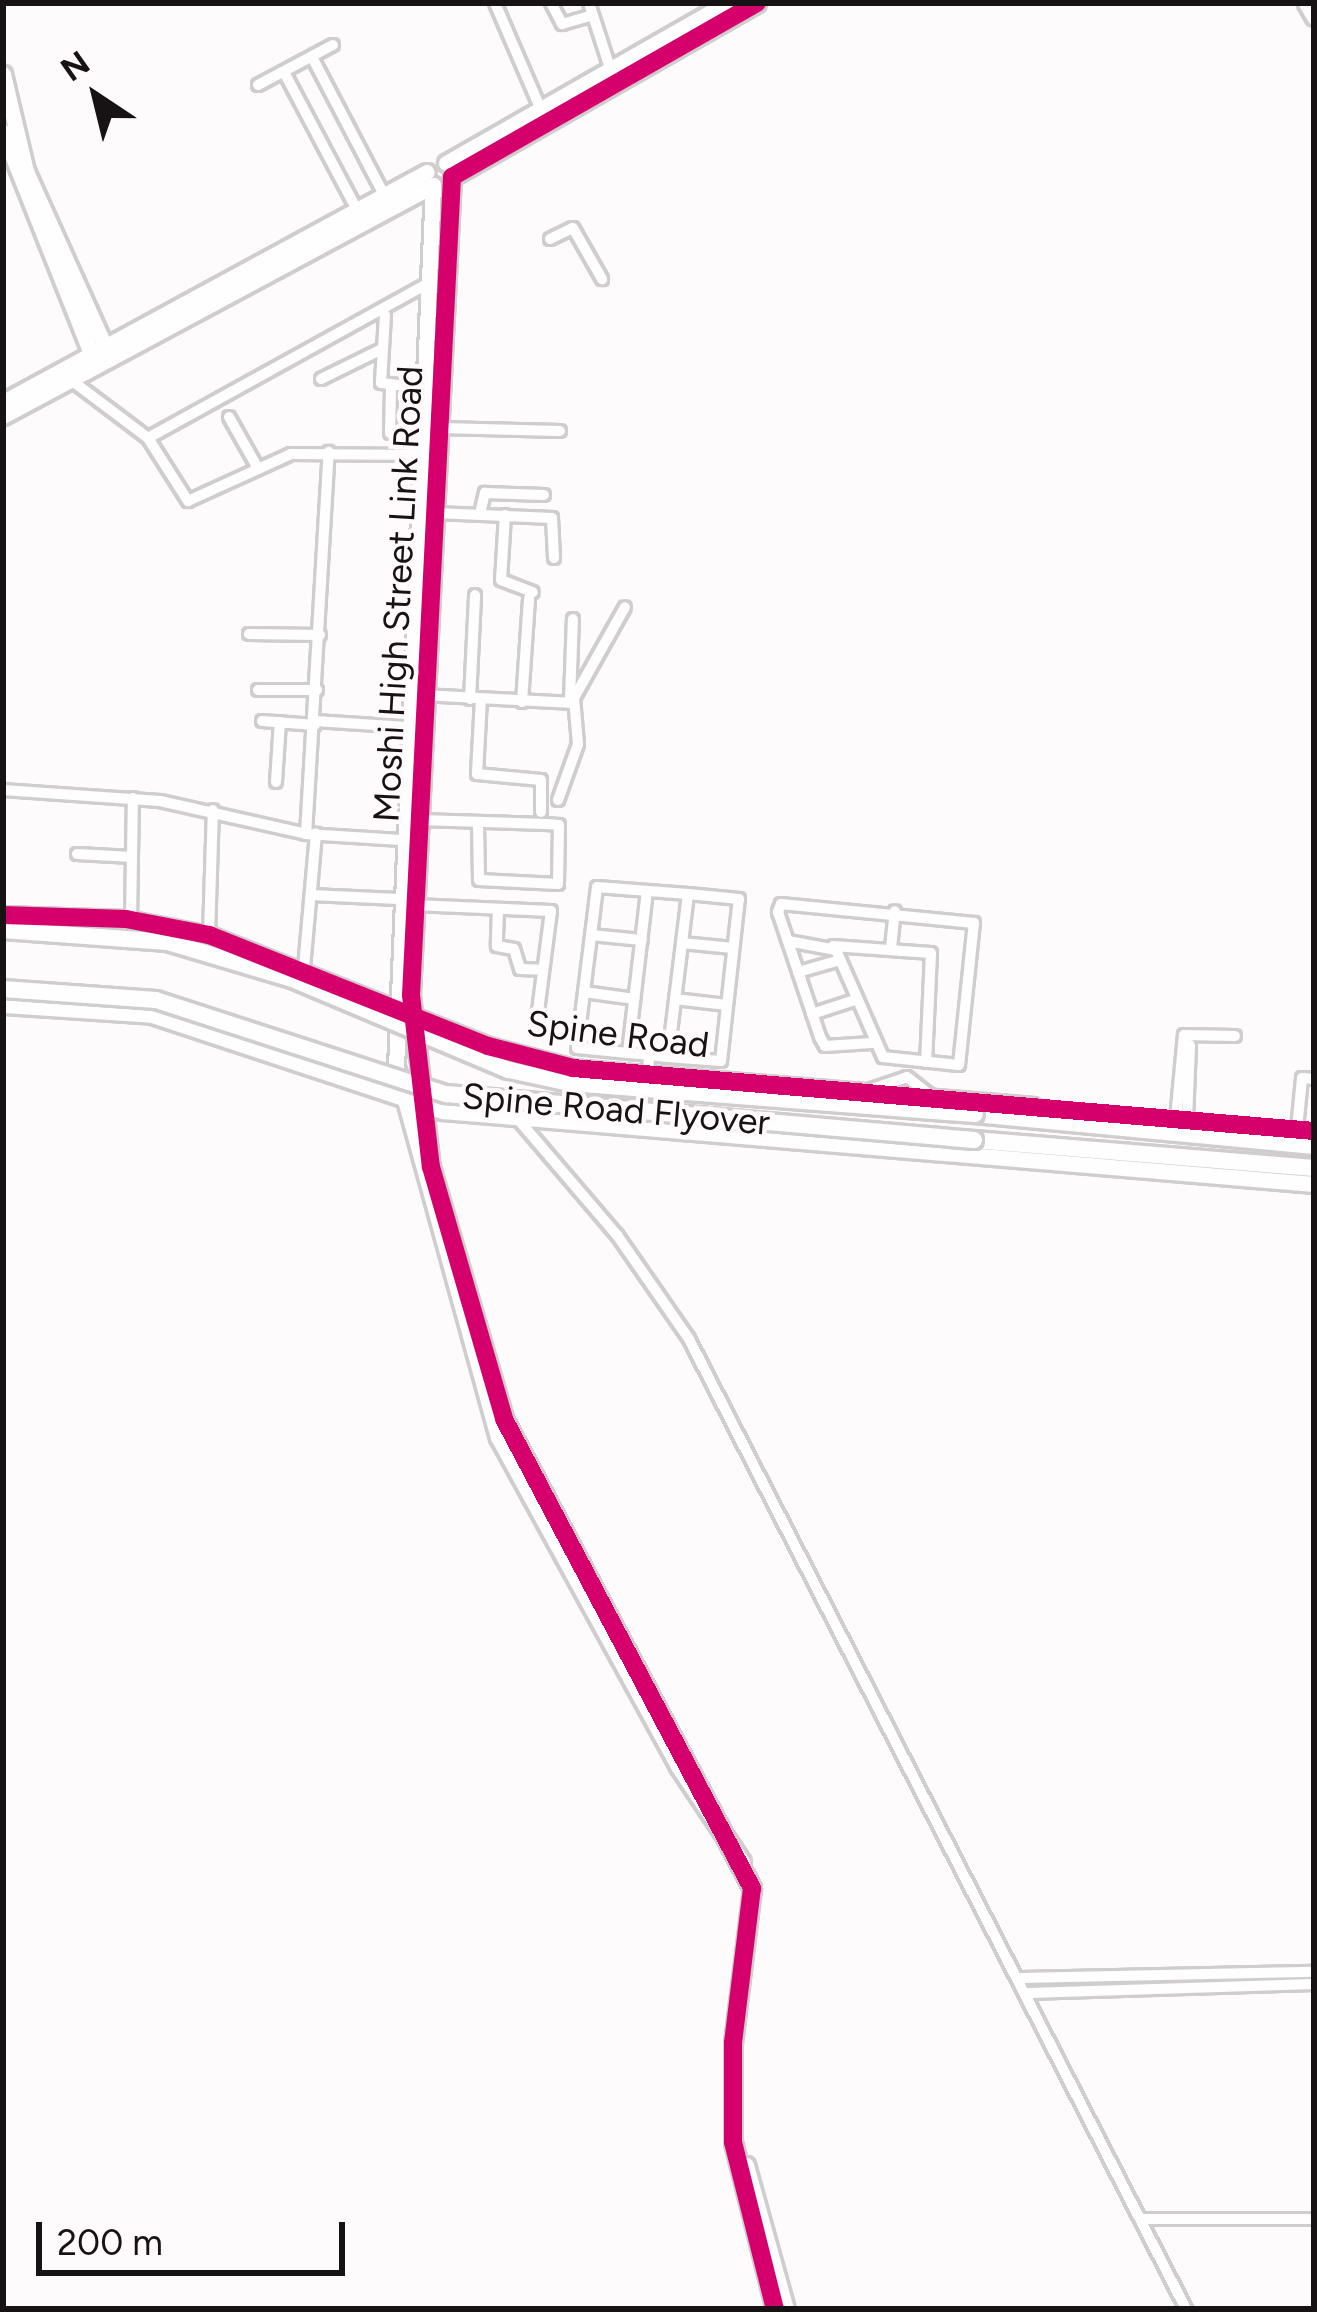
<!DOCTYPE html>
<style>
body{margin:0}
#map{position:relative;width:1317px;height:2312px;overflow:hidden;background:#fefbfc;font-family:Figtree,sans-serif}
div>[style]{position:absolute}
.secondary-tunnel>*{height:15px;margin-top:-7.5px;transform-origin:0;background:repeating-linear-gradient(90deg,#dbd8d9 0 15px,transparent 0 23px)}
.roads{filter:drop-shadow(3px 0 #d0cdce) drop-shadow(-3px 0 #d0cdce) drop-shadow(0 3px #d0cdce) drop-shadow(0 -3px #d0cdce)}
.street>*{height:10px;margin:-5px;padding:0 5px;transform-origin:5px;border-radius:5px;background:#fffeff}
.secondary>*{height:15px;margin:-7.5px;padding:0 7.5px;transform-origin:7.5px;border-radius:7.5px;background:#fffeff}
.primary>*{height:16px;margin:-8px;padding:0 8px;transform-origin:8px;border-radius:8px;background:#fffeff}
.bridges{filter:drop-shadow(3px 0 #d0cdce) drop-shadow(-3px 0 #d0cdce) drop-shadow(0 3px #d0cdce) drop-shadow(0 -3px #d0cdce)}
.primary-bridge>*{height:16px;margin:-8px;padding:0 8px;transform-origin:8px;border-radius:8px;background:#fffeff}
.cycleway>*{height:18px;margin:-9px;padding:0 9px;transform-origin:9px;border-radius:9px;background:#d6006c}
span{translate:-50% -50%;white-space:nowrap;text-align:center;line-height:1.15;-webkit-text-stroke:9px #fffafc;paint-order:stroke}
.street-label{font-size:36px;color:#171214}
.frame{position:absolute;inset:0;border:6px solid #171214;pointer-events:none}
.north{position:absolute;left:36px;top:36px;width:120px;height:120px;-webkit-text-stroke:9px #fffafc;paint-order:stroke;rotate:325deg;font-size:33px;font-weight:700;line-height:48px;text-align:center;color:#171214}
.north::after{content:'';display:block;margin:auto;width:42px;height:54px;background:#171214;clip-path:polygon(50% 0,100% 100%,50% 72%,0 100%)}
.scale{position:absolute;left:36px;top:2222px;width:309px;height:54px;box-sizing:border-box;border:6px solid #171214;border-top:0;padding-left:15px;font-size:36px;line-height:42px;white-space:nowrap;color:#171214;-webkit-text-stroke:9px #fffafc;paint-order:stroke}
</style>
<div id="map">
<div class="secondary-tunnel">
<div style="left:1032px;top:1106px;width:283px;rotate:5.1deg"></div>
</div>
<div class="roads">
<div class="street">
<div style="left:495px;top:3px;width:116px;rotate:66.7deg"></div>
<div style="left:551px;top:3px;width:24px;rotate:62deg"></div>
<div style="left:562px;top:24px;width:29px;rotate:-16deg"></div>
<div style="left:589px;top:3px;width:71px;rotate:72.1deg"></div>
<div style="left:312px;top:57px;width:156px;rotate:62.4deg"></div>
<div style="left:284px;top:72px;width:156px;rotate:62.1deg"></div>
<div style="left:258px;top:85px;width:85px;rotate:-28.1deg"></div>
<div style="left:550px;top:239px;width:25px;rotate:-26deg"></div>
<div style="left:573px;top:228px;width:59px;rotate:60.4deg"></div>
<div style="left:385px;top:315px;width:68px;rotate:93.4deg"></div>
<div style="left:381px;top:383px;width:43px;rotate:6.6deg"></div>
<div style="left:321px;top:379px;width:68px;rotate:-26.2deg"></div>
<div style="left:71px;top:380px;width:96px;rotate:37deg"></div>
<div style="left:148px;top:438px;width:75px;rotate:57.6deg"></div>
<div style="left:188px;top:501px;width:113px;rotate:-24.5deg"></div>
<div style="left:291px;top:454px;width:130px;rotate:0.4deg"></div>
<div style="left:229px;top:417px;width:55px;rotate:60.6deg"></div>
<div style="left:440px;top:428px;width:120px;rotate:1.4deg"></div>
<div style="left:390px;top:433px;width:45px;rotate:-88.7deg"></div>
<div style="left:148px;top:438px;width:321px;rotate:-28.9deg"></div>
<div style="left:435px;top:513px;width:117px;rotate:2.4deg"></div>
<div style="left:552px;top:518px;width:40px;rotate:87.1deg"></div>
<div style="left:480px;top:514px;width:22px;rotate:-77deg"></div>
<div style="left:485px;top:493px;width:59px;rotate:1.9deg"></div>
<div style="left:505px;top:515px;width:65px;rotate:93.5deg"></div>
<div style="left:501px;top:580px;width:34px;rotate:21deg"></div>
<div style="left:249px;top:634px;width:71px;rotate:0.8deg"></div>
<div style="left:258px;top:690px;width:59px"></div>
<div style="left:422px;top:695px;width:152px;rotate:3deg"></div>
<div style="left:470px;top:699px;width:104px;rotate:-87.2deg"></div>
<div style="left:481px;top:699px;width:75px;rotate:93.1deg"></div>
<div style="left:477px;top:774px;width:64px;rotate:5.4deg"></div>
<div style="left:541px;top:780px;width:32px;rotate:90deg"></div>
<div style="left:570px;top:699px;width:80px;rotate:-87.9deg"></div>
<div style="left:522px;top:702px;width:104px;rotate:-86.1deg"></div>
<div style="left:262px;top:721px;width:53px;rotate:4.3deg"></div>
<div style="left:315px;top:721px;width:92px;rotate:3.7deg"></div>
<div style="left:276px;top:782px;width:60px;rotate:-86.2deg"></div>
<div style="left:3px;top:790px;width:157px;rotate:4deg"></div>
<div style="left:160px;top:801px;width:150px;rotate:12.7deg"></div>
<div style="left:306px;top:834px;width:95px;rotate:3.6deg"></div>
<div style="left:558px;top:800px;width:59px;rotate:-70.3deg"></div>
<div style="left:578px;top:744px;width:46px;rotate:-95deg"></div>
<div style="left:574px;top:698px;width:104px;rotate:-60.7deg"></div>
<div style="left:419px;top:820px;width:127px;rotate:1.8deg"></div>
<div style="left:546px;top:824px;width:13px;rotate:4deg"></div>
<div style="left:559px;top:825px;width:59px;rotate:91deg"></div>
<div style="left:558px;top:884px;width:79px;rotate:-177.1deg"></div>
<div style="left:479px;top:880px;width:58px;rotate:-91deg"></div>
<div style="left:306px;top:834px;width:383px;rotate:-86.6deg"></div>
<div style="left:77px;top:854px;width:55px;rotate:3.1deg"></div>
<div style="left:647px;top:891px;width:163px;rotate:96.7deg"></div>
<div style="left:628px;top:1053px;width:21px;rotate:5deg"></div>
<div style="left:311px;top:895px;width:87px;rotate:2.6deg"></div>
<div style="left:414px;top:905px;width:137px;rotate:2.5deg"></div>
<div style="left:551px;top:911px;width:116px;rotate:97.4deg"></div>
<div style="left:498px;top:909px;width:37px;rotate:92deg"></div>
<div style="left:497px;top:946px;width:17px;rotate:10deg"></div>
<div style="left:514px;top:949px;width:21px;rotate:73deg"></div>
<div style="left:520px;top:969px;width:23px;rotate:2deg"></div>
<div style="left:131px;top:920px;width:122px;rotate:-89.1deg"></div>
<div style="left:209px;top:935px;width:125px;rotate:-88.2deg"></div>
<div style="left:591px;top:935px;width:51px;rotate:5.6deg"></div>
<div style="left:788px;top:941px;width:49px;rotate:10.6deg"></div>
<div style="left:836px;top:950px;width:117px;rotate:66.3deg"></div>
<div style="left:883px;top:1057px;width:76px;rotate:6deg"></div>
<div style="left:959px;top:1065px;width:143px;rotate:-84deg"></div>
<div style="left:974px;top:923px;width:194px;rotate:-174.4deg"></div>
<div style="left:781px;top:904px;width:9px;rotate:111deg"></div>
<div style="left:778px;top:912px;width:132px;rotate:71.4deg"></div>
<div style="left:820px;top:1037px;width:10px;rotate:61deg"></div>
<div style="left:825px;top:1046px;width:47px;rotate:-3.7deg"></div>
<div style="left:682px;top:943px;width:51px;rotate:5.6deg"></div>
<div style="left:833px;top:946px;width:98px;rotate:4.1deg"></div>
<div style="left:931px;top:953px;width:109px;rotate:92.6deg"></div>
<div style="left:891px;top:948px;width:37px;rotate:-84deg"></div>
<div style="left:304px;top:968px;width:135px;rotate:-84.9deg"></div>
<div style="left:798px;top:972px;width:44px;rotate:-15.9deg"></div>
<div style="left:584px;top:992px;width:51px;rotate:7.8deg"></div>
<div style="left:675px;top:999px;width:52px;rotate:6.6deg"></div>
<div style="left:812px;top:1014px;width:45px;rotate:-18deg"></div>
<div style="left:628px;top:1053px;width:51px;rotate:-174.4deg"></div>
<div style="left:577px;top:1048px;width:162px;rotate:-82.9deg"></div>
<div style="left:597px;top:887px;width:91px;rotate:4.4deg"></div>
<div style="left:688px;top:894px;width:164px;rotate:97deg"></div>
<div style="left:668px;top:1057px;width:19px;rotate:-174deg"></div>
<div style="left:649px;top:1055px;width:20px;rotate:93deg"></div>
<div style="left:668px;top:1057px;width:53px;rotate:4.3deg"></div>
<div style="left:721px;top:1061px;width:163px;rotate:-83.7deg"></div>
<div style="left:739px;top:899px;width:51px;rotate:-174.4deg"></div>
<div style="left:863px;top:1092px;width:46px;rotate:-18.8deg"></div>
<div style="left:907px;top:1077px;width:33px;rotate:38deg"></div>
<div style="left:517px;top:1118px;width:154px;rotate:49.5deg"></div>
<div style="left:617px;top:1235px;width:126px;rotate:55.3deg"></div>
<div style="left:689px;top:1339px;width:1090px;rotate:62.87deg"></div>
<div style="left:1176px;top:1119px;width:84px;rotate:-84.6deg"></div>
<div style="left:1184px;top:1035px;width:51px;rotate:1.1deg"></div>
<div style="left:1187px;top:1120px;width:75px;rotate:-87.7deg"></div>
<div style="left:1297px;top:1129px;width:51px;rotate:-84.4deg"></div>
<div style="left:1302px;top:1078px;width:12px;rotate:5deg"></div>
<div style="left:1021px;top:1978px;width:293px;rotate:-1.2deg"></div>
<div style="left:1029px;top:1993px;width:285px;rotate:-1.8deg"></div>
<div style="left:1142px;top:2219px;width:172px"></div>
</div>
<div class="secondary">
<div style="left:757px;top:3px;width:351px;rotate:150.3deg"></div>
<div style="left:452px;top:177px;width:819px;rotate:92.87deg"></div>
<div style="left:411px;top:995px;width:173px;rotate:83.4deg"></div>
<div style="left:431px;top:1167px;width:262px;rotate:73.8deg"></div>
<div style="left:504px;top:1419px;width:531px;rotate:62.13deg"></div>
<div style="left:752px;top:1888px;width:156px;rotate:97deg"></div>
<div style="left:733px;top:2043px;width:99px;rotate:90deg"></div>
<div style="left:733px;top:2142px;width:172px;rotate:75.9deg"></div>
<div style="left:1306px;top:3px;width:16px;rotate:60deg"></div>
<div style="left:3px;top:74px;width:100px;rotate:76.7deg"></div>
<div style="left:26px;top:171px;width:197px;rotate:65.8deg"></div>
<div style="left:3px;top:132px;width:249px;rotate:68.3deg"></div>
<div style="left:446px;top:163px;width:322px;rotate:-29.7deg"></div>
<div style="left:3px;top:402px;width:482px;rotate:-28.5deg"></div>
<div style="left:3px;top:416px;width:488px;rotate:-28.2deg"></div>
<div style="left:433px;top:185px;width:883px;rotate:92.4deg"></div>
<div style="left:396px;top:1067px;width:384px;rotate:74.6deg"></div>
<div style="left:498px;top:1437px;width:375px;rotate:61.3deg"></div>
<div style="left:678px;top:1766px;width:115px;rotate:56.3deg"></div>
<div style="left:3px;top:915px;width:123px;rotate:1.9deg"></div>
<div style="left:126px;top:919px;width:85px;rotate:10.9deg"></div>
<div style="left:209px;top:935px;width:300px;rotate:21.7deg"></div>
<div style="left:488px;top:1046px;width:88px;rotate:14.5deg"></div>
<div style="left:573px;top:1068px;width:461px;rotate:4.7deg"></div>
<div style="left:3px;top:1005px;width:149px;rotate:3.8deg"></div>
<div style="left:152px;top:1015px;width:306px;rotate:18.3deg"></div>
<div style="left:443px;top:1111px;width:874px;rotate:4.79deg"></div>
<div style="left:746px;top:2165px;width:149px;rotate:74.5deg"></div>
</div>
<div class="primary">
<div style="left:975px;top:1114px;width:341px;rotate:5.4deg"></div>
<div style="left:974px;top:1140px;width:341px;rotate:4.7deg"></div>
</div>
</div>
<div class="bridges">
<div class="primary-bridge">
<div style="left:3px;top:930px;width:165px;rotate:4.2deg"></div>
<div style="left:168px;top:942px;width:129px;rotate:16.6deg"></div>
<div style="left:292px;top:979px;width:235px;rotate:22.8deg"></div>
<div style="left:509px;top:1070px;width:62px;rotate:12deg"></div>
<div style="left:570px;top:1083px;width:406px;rotate:4.4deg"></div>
<div style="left:3px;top:989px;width:153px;rotate:4.1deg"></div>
<div style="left:156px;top:1000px;width:305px;rotate:18deg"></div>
<div style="left:446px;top:1094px;width:530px;rotate:4.98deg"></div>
</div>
</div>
<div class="cycleway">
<div style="left:757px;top:3px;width:351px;rotate:150.3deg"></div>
<div style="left:452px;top:177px;width:819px;rotate:92.87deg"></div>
<div style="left:411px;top:995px;width:173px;rotate:83.4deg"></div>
<div style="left:431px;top:1167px;width:262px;rotate:73.8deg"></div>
<div style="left:504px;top:1419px;width:531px;rotate:62.13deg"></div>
<div style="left:752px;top:1888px;width:156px;rotate:97deg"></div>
<div style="left:733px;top:2043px;width:99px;rotate:90deg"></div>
<div style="left:733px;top:2142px;width:172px;rotate:75.9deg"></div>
<div style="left:3px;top:915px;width:123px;rotate:1.9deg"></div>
<div style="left:126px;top:919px;width:85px;rotate:10.9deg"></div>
<div style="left:209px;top:935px;width:300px;rotate:21.7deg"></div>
<div style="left:488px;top:1046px;width:88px;rotate:14.5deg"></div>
<div style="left:573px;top:1068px;width:744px;rotate:4.86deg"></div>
</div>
<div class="street-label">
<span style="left:398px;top:594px;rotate:-87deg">Moshi High Street Link Road</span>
<span style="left:618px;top:1034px;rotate:7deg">Spine Road</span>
<span style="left:616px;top:1109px;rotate:5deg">Spine Road Flyover</span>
</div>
<div class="frame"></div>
<div class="north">N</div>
<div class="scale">200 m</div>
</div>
